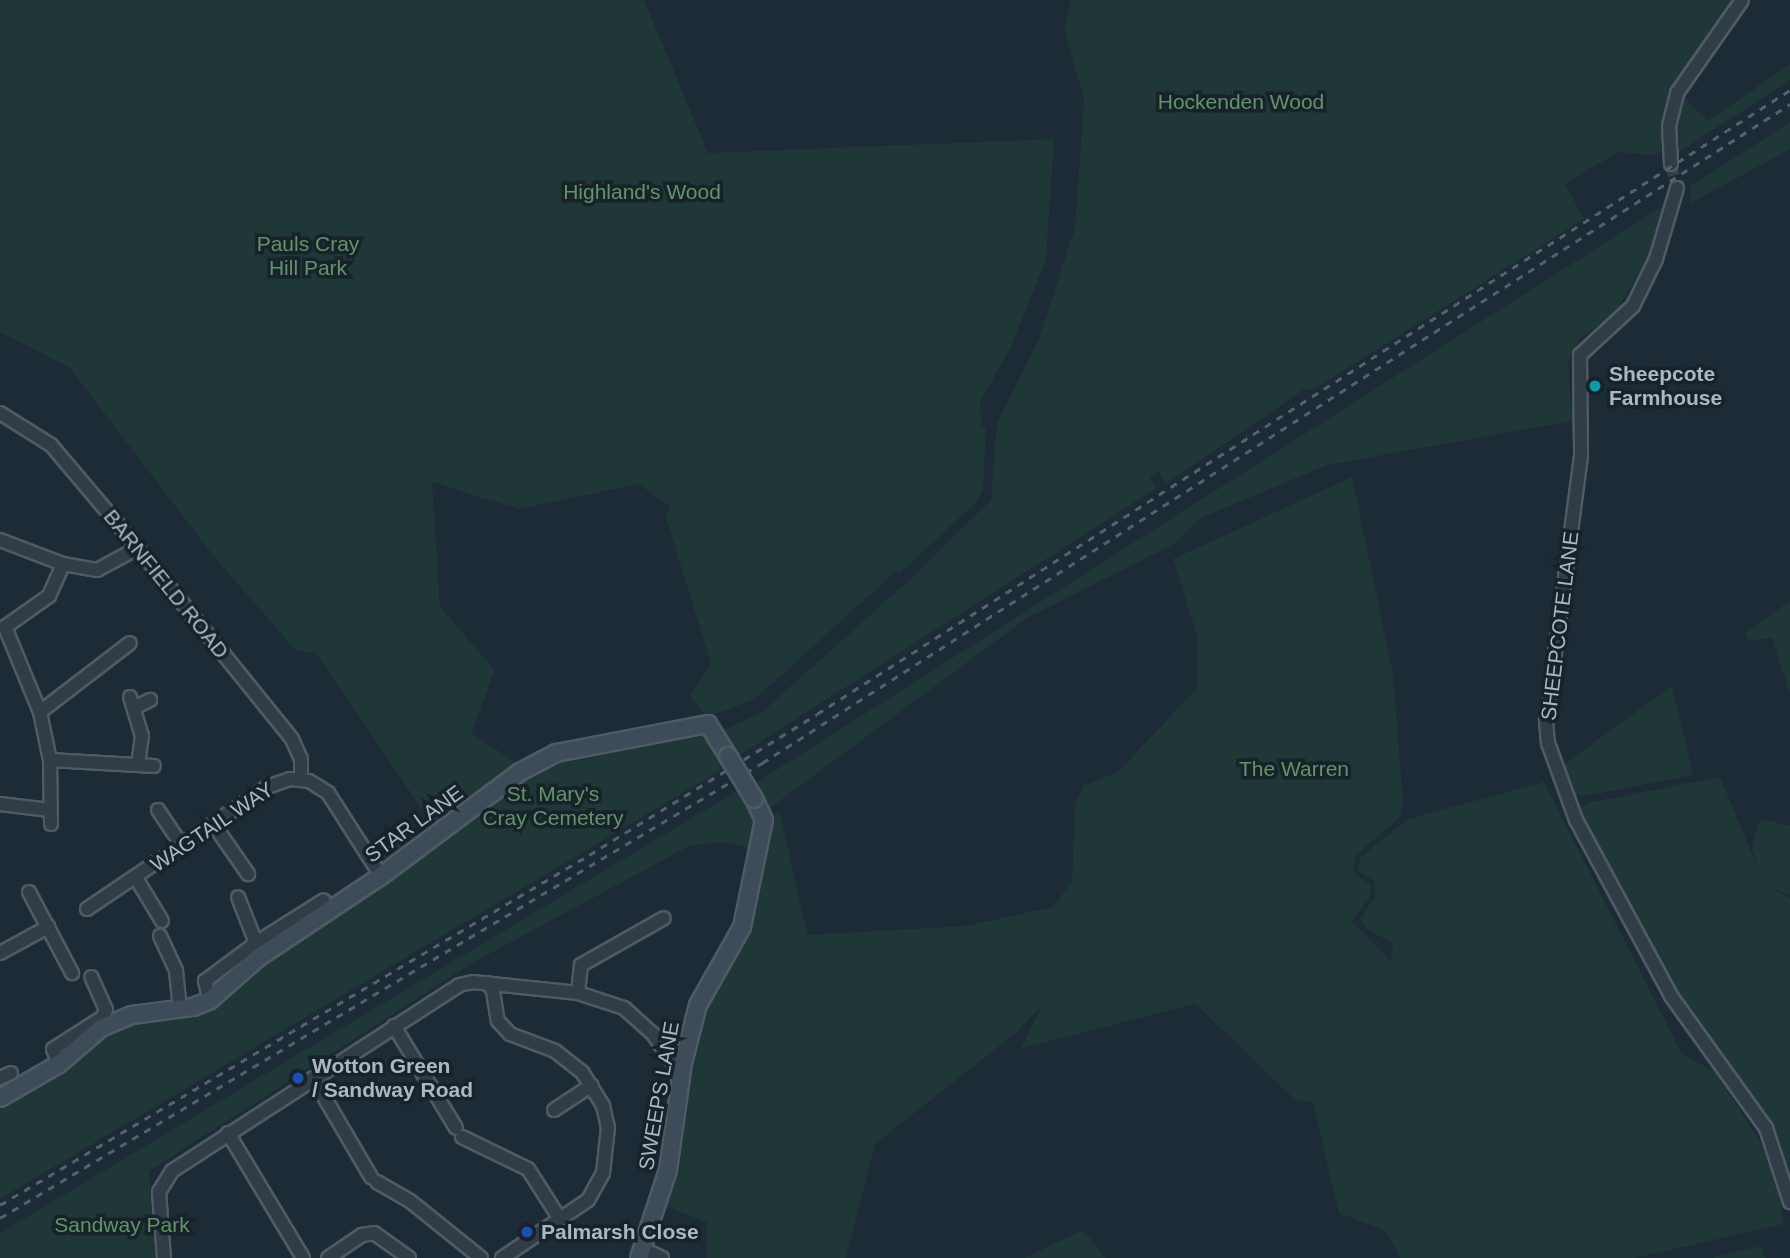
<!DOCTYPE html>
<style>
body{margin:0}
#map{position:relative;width:1790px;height:1258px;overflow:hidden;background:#1d2b36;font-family:Helvetica,sans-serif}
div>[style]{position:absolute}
.green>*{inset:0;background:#1f3736}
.street-tunnel>*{height:12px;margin-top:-6px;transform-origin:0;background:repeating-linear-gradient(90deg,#32404b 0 12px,transparent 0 18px)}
.roads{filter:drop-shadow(2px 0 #4e5b65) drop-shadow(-2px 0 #4e5b65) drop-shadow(0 2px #4e5b65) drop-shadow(0 -2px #4e5b65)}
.street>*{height:12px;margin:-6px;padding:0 6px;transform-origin:6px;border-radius:6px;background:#313d46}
.secondary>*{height:16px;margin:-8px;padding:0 8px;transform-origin:8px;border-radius:8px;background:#3e4c5a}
.rail>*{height:2.5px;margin-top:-1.25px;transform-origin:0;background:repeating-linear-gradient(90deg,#52616e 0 7px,transparent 0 14px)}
.bridges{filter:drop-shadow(2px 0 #4e5b65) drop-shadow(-2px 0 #4e5b65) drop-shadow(0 2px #4e5b65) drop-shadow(0 -2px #4e5b65)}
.secondary-bridge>*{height:16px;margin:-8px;padding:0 8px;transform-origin:8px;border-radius:8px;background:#3e4c5a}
.dots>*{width:19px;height:19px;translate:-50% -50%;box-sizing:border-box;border:4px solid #17222a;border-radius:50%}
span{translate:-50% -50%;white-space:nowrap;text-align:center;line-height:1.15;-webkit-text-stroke:7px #17222a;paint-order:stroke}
.park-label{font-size:21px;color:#619566}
.poi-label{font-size:21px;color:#aab8c4;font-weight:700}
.left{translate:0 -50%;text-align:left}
.street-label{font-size:21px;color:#aab8c4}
</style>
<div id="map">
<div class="green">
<div style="clip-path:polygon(0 0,644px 0,708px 153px,1054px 139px,1046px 260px,1010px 349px,980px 402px,981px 427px,986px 427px,983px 490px,974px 504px,899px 574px,896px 571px,755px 699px,707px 717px,690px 696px,711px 663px,666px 518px,670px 507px,639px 484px,519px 509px,432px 482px,440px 607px,495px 670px,471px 733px,521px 766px,392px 861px,380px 855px,430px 821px,316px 653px,296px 651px,212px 554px,69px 367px,0 332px)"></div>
<div style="clip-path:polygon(1071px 0,1741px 0,1683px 78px,1668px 149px,1654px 155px,1618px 152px,1565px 184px,1584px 219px,1316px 388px,1303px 390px,1166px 484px,1159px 471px,1154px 474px,1150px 478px,1157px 488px,735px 758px,718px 733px,762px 712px,906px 583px,991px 500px,997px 422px,1038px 341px,1075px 228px,1084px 100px,1064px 29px)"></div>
<div style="clip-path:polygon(1790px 64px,1790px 80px,1673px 156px,1679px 93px,1708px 121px)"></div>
<div style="clip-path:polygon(1790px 122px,1790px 149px,1691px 203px,1691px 186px)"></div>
<div style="clip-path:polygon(1666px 204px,1647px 259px,1615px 314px,1579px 339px,1568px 363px,1572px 421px,1327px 465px,1201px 518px,1176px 543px,1027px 618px,770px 808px,756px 783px)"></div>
<div style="clip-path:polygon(1352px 477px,1393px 674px,1403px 803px,1399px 818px,1355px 856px,1353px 872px,1371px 885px,1369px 899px,1352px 921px,1391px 961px,1393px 943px,1368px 930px,1360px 919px,1375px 897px,1374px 881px,1357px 870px,1361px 857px,1408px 819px,1544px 782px,1682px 1054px,1715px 1072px,1763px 1146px,1780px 1192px,1783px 1224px,1635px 1258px,1400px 1258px,1386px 1231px,1339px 1213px,1313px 1103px,1294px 1099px,1196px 1004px,1021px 1048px,1043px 1004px,1017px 1032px,875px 1144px,846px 1258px,707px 1258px,707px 1223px,666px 1206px,699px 1024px,745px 940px,770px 817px,780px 813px,807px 935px,966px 926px,1053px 907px,1072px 881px,1075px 804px,1084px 785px,1117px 773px,1198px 687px,1197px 635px,1173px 559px)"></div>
<div style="clip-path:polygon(1790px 601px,1790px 693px,1772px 638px,1750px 641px,1744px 634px)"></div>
<div style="clip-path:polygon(1672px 686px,1693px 775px,1591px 795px,1568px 795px,1560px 767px)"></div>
<div style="clip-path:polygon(704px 730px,726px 767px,0 1199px,0 1106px,63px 1069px,104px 1035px,137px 1018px,185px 1014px,539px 771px,566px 758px)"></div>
<div style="clip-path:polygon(1720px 777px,1759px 871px,1752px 848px,1760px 819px,1790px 826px,1790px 895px,1769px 888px,1790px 898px,1790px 1178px,1766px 1118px,1683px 1008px,1577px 812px,1588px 803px)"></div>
<div style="clip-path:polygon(740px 789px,758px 823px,754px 850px,725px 842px,691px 845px,474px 962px,149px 1171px,157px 1258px,0 1258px,0 1233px)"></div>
<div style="clip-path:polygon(1083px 1230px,1106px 1258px,1024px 1258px)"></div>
<div style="clip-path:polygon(1762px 1246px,1765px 1258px,1715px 1258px,1715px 1256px)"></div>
</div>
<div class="street-tunnel">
<div style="left:1671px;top:164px;width:25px;rotate:76deg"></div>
</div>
<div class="roads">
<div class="street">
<div style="left:1671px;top:164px;width:38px;rotate:-93deg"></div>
<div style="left:1669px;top:126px;width:34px;rotate:-76deg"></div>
<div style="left:1677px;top:93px;width:113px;rotate:-55deg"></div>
<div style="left:1677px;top:188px;width:74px;rotate:106.5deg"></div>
<div style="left:1656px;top:259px;width:52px;rotate:116.1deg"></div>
<div style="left:1633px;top:306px;width:72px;rotate:137.2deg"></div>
<div style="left:1580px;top:355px;width:101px;rotate:89.4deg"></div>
<div style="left:1581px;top:456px;width:267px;rotate:97.5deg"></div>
<div style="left:1546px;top:721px;width:22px;rotate:85deg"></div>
<div style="left:1548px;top:743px;width:82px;rotate:70deg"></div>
<div style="left:1576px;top:820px;width:200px;rotate:61.6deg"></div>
<div style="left:1671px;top:996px;width:163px;rotate:54.3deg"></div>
<div style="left:1766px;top:1128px;width:78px;rotate:72deg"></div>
<div style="left:0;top:413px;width:60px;rotate:32.1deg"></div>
<div style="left:51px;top:445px;width:135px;rotate:49.8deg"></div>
<div style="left:138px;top:548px;width:245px;rotate:51.1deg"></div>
<div style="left:292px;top:739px;width:22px;rotate:66deg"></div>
<div style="left:301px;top:759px;width:20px;rotate:90deg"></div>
<div style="left:0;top:540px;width:67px;rotate:20.9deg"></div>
<div style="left:63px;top:564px;width:35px;rotate:10deg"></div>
<div style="left:97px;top:570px;width:47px;rotate:-28.2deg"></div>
<div style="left:130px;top:697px;width:41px;rotate:72.9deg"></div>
<div style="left:142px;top:736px;width:29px;rotate:98deg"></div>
<div style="left:136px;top:707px;width:16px;rotate:-27deg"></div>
<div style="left:40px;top:712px;width:113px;rotate:-37.5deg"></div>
<div style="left:50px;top:760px;width:104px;rotate:3.3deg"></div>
<div style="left:0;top:804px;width:50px;rotate:6.8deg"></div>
<div style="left:158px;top:810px;width:45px;rotate:56deg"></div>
<div style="left:51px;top:824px;width:64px;rotate:-90.9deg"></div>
<div style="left:50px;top:760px;width:49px;rotate:-101.8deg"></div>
<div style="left:40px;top:712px;width:92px;rotate:-112.4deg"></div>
<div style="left:5px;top:627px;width:54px;rotate:-35.2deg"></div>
<div style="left:49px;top:596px;width:35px;rotate:-66deg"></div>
<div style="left:214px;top:825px;width:60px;rotate:55.2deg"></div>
<div style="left:136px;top:878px;width:50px;rotate:58.8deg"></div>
<div style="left:29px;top:892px;width:92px;rotate:62deg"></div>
<div style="left:87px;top:909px;width:217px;rotate:-34.1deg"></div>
<div style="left:267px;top:787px;width:24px;rotate:-19deg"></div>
<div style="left:290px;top:779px;width:19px;rotate:6deg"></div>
<div style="left:309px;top:781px;width:22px;rotate:32deg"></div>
<div style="left:328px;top:793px;width:98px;rotate:57.4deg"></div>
<div style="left:160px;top:936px;width:38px;rotate:65deg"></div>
<div style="left:176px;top:971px;width:38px;rotate:84deg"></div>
<div style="left:256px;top:943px;width:80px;rotate:-32.3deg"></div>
<div style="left:0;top:953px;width:55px;rotate:-28.4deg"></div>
<div style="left:488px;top:983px;width:9px;rotate:58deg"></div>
<div style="left:493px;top:991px;width:30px;rotate:81deg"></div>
<div style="left:498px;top:1021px;width:18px;rotate:47deg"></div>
<div style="left:510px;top:1034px;width:48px;rotate:20.7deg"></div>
<div style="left:555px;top:1051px;width:34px;rotate:38deg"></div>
<div style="left:582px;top:1072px;width:40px;rotate:58deg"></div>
<div style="left:603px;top:1106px;width:22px;rotate:77deg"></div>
<div style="left:608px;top:1127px;width:46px;rotate:96.2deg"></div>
<div style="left:603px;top:1173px;width:31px;rotate:119deg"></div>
<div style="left:588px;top:1200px;width:104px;rotate:146deg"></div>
<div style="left:578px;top:993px;width:28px;rotate:-84deg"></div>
<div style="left:581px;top:965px;width:95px;rotate:-29.5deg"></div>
<div style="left:210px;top:1000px;width:20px;rotate:-105deg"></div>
<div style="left:205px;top:981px;width:64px;rotate:-36.7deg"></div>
<div style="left:256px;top:943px;width:49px;rotate:-111.4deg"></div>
<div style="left:394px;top:1026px;width:119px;rotate:58.7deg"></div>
<div style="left:59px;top:1064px;width:16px;rotate:-112deg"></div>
<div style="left:53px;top:1049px;width:59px;rotate:-32.6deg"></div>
<div style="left:103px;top:1017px;width:8px;rotate:-67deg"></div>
<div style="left:106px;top:1010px;width:36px;rotate:-114deg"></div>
<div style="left:0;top:1078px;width:12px;rotate:-24deg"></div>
<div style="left:313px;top:1078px;width:115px;rotate:59.6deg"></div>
<div style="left:554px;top:1110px;width:45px;rotate:-33.3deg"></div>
<div style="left:228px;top:1133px;width:146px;rotate:59deg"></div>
<div style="left:462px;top:1137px;width:73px;rotate:25.9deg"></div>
<div style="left:528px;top:1169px;width:59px;rotate:57.4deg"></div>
<div style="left:377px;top:1182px;width:38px;rotate:30deg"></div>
<div style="left:410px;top:1201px;width:91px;rotate:38.8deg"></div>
<div style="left:643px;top:1249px;width:21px;rotate:25deg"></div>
<div style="left:164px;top:1258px;width:66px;rotate:-94.3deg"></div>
<div style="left:159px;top:1192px;width:25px;rotate:-58deg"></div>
<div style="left:172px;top:1171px;width:342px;rotate:-32.9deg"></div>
<div style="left:459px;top:985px;width:14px;rotate:-12deg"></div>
<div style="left:473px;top:982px;width:106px;rotate:6deg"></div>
<div style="left:578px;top:993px;width:48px;rotate:18.1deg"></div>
<div style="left:624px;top:1008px;width:39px;rotate:42deg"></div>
<div style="left:653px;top:1034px;width:32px;rotate:55deg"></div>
<div style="left:671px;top:1060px;width:12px;rotate:14deg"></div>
<div style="left:328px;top:1258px;width:41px;rotate:-34.1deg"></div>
<div style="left:362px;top:1235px;width:12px;rotate:-9deg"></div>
<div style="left:374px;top:1233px;width:43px;rotate:35.5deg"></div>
</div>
<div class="secondary">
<div style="left:0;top:1098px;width:68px;rotate:-30deg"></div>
<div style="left:59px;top:1064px;width:55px;rotate:-40.6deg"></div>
<div style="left:101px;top:1028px;width:34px;rotate:-23deg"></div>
<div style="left:132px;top:1015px;width:62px;rotate:-7.5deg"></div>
<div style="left:193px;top:1007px;width:18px;rotate:-22deg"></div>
<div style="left:210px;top:1000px;width:64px;rotate:-41.2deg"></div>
<div style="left:258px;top:958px;width:148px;rotate:-33.7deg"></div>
<div style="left:381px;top:876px;width:174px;rotate:-36.8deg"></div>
<div style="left:520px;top:772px;width:41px;rotate:-27.8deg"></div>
<div style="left:556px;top:753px;width:155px;rotate:-10.8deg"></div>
<div style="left:708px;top:724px;width:38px;rotate:58deg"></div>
<div style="left:639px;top:1258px;width:93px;rotate:-71.8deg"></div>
<div style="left:668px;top:1170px;width:108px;rotate:-82deg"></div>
<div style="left:683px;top:1063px;width:60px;rotate:-75.5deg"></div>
<div style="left:698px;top:1005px;width:90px;rotate:-60.6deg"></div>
<div style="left:742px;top:927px;width:109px;rotate:-78.4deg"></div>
<div style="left:764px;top:820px;width:23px;rotate:-115deg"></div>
</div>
</div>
<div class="rail">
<div style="left:0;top:1205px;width:685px;rotate:-30.72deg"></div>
<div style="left:589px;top:855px;width:268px;rotate:-31.7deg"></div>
<div style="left:817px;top:714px;width:1156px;rotate:-32.67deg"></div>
<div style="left:0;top:1218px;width:888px;rotate:-30.84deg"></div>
<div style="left:762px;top:763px;width:1221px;rotate:-32.66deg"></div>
</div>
<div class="bridges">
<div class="secondary-bridge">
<div style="left:728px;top:756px;width:50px;rotate:58.8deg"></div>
</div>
</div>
<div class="dots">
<div style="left:1595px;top:386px;background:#0f9aa8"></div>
<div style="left:298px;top:1078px;background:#1a4fb4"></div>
<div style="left:527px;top:1232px;background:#1a4fb4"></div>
</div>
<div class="park-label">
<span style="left:1241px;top:102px">Hockenden Wood</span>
<span style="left:642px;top:192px">Highland's Wood</span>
<span style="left:308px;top:256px">Pauls Cray<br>Hill Park</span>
<span style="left:1294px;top:769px">The Warren</span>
<span style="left:553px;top:806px">St. Mary's<br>Cray Cemetery</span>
<span style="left:122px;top:1225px">Sandway Park</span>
</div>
<div class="poi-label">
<span class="left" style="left:1609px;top:386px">Sheepcote<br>Farmhouse</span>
<span class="left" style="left:312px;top:1078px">Wotton Green<br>/ Sandway Road</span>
<span class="left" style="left:541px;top:1232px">Palmarsh Close</span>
</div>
<div class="street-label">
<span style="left:166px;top:584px;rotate:51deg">BARNFIELD ROAD</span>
<span style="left:1560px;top:626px;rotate:-83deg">SHEEPCOTE LANE</span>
<span style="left:414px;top:824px;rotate:-36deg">STAR LANE</span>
<span style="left:212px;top:827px;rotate:-34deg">WAGTAIL WAY</span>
<span style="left:659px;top:1096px;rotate:-80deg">SWEEPS LANE</span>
</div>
</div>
